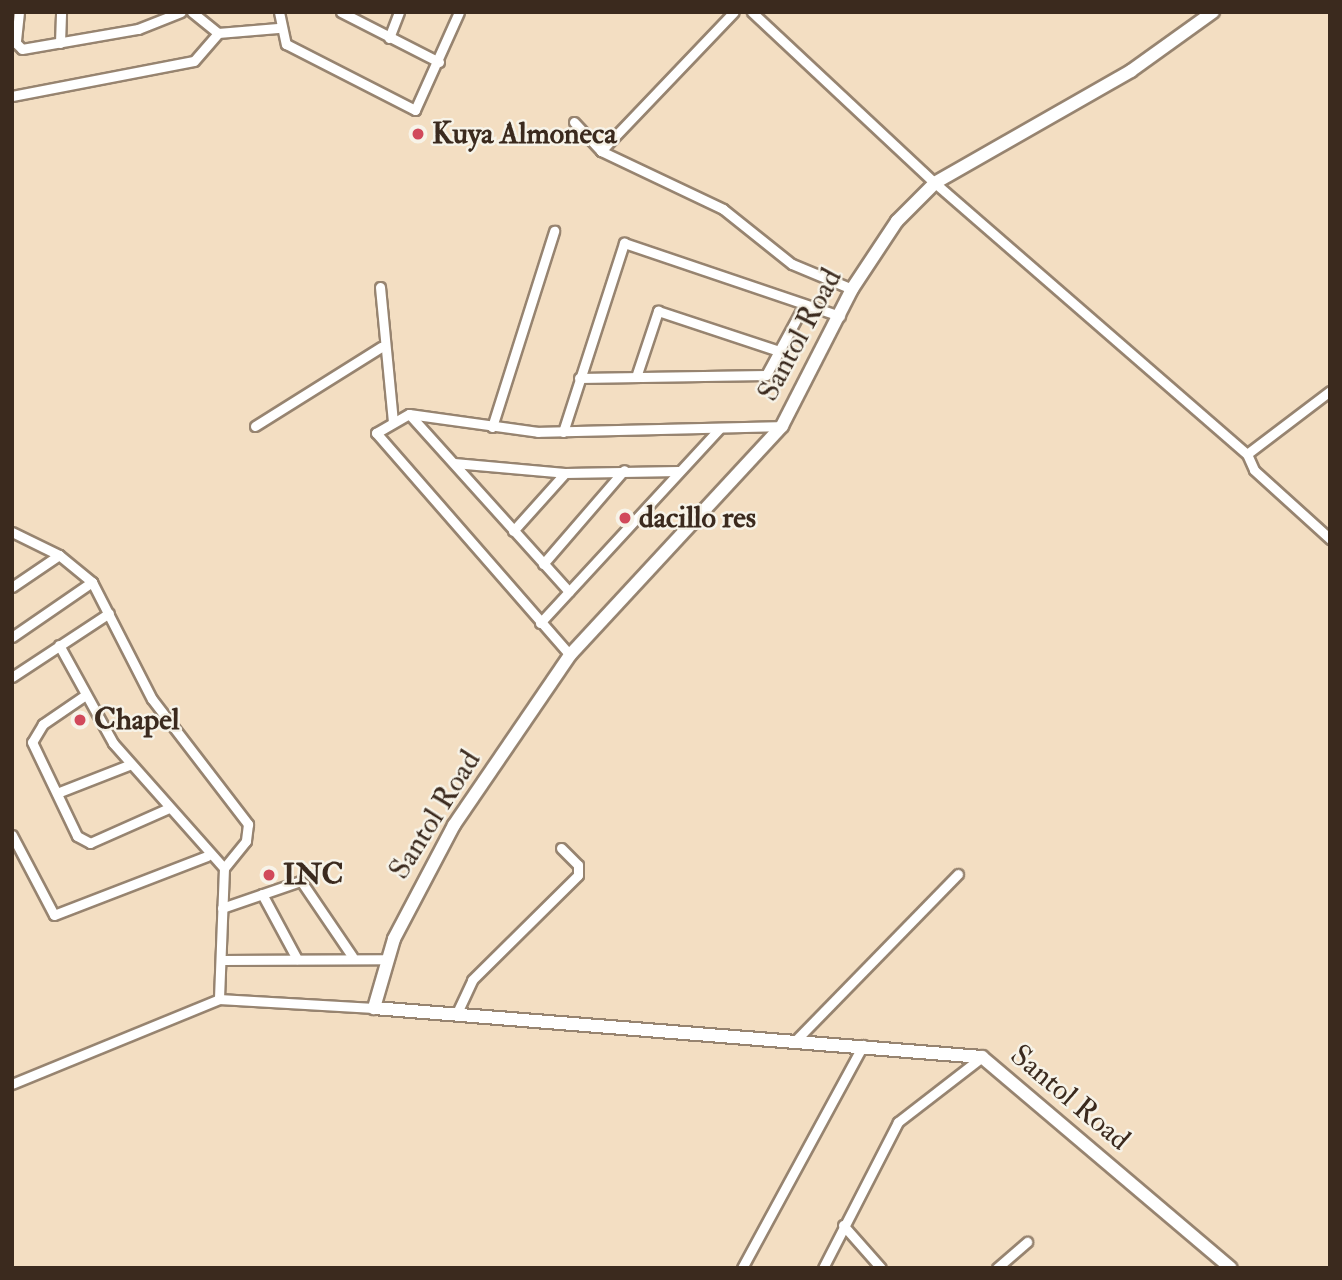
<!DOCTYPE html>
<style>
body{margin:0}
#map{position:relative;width:1342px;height:1280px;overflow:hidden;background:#f3dec2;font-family:"IM FELL Double Pica",serif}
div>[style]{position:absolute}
.roads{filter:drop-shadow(2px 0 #978470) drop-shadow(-2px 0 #978470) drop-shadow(0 2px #978470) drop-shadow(0 -2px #978470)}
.street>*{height:9px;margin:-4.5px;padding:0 4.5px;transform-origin:4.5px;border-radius:4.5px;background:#fff}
.secondary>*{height:12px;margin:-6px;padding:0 6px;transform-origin:6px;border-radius:6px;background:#fff}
.dots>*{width:19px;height:19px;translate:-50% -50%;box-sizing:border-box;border:4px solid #f7f3e8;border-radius:50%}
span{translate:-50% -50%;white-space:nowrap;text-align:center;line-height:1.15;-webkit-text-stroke:5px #f7f3e8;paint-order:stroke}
.poi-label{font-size:30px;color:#3b2a1e;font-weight:700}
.left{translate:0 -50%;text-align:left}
.street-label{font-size:30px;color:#3b2a1e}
.frame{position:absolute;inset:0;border:14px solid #3b2a1e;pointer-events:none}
</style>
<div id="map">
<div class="roads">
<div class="street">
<div style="left:19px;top:12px;width:31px;rotate:96deg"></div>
<div style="left:16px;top:43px;width:8px;rotate:45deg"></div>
<div style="left:22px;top:49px;width:118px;rotate:-9.8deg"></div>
<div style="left:138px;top:29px;width:46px;rotate:-21.6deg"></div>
<div style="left:192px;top:12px;width:33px;rotate:39deg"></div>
<div style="left:279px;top:12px;width:33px;rotate:78deg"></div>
<div style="left:286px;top:44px;width:145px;rotate:27.1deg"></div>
<div style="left:415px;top:110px;width:107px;rotate:-65.8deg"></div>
<div style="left:341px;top:12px;width:110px;rotate:27deg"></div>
<div style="left:752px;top:12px;width:250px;rotate:43.1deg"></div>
<div style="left:935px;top:183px;width:413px;rotate:41deg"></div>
<div style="left:389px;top:38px;width:28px;rotate:-69deg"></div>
<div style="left:60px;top:43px;width:31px;rotate:-88deg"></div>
<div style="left:12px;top:96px;width:185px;rotate:-10.9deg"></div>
<div style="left:194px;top:61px;width:37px;rotate:-49deg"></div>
<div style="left:218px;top:33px;width:60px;rotate:-4.8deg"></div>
<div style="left:574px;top:122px;width:40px;rotate:47deg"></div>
<div style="left:601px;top:151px;width:135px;rotate:25.4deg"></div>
<div style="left:723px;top:209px;width:88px;rotate:38.6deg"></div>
<div style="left:792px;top:264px;width:65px;rotate:22.6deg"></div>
<div style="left:601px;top:151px;width:192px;rotate:-46.3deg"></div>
<div style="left:380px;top:287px;width:135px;rotate:84.5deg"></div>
<div style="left:636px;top:377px;width:70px;rotate:-71.6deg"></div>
<div style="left:658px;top:311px;width:131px;rotate:18.3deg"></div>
<div style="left:579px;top:378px;width:187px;rotate:-0.9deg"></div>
<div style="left:766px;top:375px;width:80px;rotate:-61.5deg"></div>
<div style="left:1330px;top:391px;width:104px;rotate:142.8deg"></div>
<div style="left:1247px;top:454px;width:17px;rotate:66deg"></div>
<div style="left:1254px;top:470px;width:103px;rotate:42.2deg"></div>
<div style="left:409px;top:414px;width:239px;rotate:48deg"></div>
<div style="left:255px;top:426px;width:149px;rotate:-32.1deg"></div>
<div style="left:492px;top:427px;width:206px;rotate:-72.4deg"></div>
<div style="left:563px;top:432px;width:199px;rotate:-72.1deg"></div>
<div style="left:624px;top:243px;width:228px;rotate:18.7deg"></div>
<div style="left:454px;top:463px;width:111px;rotate:5.1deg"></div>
<div style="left:565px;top:473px;width:114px;rotate:-1deg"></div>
<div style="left:513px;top:531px;width:78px;rotate:-48.1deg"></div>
<div style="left:12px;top:532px;width:52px;rotate:26.1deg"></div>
<div style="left:59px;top:555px;width:43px;rotate:39.3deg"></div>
<div style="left:92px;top:582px;width:131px;rotate:62.9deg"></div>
<div style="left:152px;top:699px;width:158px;rotate:52.5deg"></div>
<div style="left:248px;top:824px;width:17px;rotate:97deg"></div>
<div style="left:246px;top:841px;width:35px;rotate:129deg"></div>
<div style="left:224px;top:868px;width:131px;rotate:92.2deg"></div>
<div style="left:543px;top:564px;width:124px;rotate:-49.2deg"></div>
<div style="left:12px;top:587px;width:57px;rotate:-34.2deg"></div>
<div style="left:540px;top:623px;width:264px;rotate:-47.3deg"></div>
<div style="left:12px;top:637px;width:97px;rotate:-34.5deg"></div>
<div style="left:59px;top:645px;width:112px;rotate:61.1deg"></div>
<div style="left:113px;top:743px;width:167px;rotate:48.4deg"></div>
<div style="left:570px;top:655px;width:295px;rotate:-131.1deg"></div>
<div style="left:376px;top:433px;width:38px;rotate:-30deg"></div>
<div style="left:409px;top:414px;width:130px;rotate:7.9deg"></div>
<div style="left:538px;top:432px;width:244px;rotate:-1.4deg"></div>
<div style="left:12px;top:677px;width:116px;rotate:-33.4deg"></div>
<div style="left:84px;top:696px;width:50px;rotate:145.7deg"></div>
<div style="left:43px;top:724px;width:21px;rotate:121deg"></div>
<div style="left:32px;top:742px;width:104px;rotate:64.4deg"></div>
<div style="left:77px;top:836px;width:15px;rotate:28deg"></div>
<div style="left:90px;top:843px;width:86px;rotate:-23.9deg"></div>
<div style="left:57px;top:793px;width:77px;rotate:-21.3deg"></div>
<div style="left:12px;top:835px;width:90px;rotate:62.3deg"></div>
<div style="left:54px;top:915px;width:164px;rotate:-21.1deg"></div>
<div style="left:262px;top:894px;width:74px;rotate:61.7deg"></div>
<div style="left:222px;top:908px;width:83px;rotate:-18.9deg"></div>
<div style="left:301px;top:881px;width:91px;rotate:55.8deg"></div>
<div style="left:221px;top:960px;width:167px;rotate:-0.3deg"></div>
<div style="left:456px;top:1015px;width:38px;rotate:-65deg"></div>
<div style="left:472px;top:980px;width:149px;rotate:-44.7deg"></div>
<div style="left:578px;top:875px;width:10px;rotate:-90deg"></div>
<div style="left:578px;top:865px;width:24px;rotate:-135deg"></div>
<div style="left:798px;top:1038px;width:229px;rotate:-45.7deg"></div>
<div style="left:12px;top:1084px;width:224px;rotate:-22.3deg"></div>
<div style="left:219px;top:999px;width:155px;rotate:3.3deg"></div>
<div style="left:843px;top:1225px;width:57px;rotate:48.5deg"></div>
<div style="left:742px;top:1268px;width:254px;rotate:-61.5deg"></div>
<div style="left:823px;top:1268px;width:164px;rotate:-62.8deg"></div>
<div style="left:898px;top:1122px;width:106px;rotate:-37.7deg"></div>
<div style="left:997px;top:1268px;width:40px;rotate:-41deg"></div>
</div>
<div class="secondary">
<div style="left:1213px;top:12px;width:101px;rotate:144.3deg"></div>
<div style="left:1131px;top:71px;width:226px;rotate:150.3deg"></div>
<div style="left:935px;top:183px;width:54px;rotate:135deg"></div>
<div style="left:897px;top:221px;width:82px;rotate:123.5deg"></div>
<div style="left:852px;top:289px;width:154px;rotate:117.1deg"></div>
<div style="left:782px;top:426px;width:312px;rotate:132.8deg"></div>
<div style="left:570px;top:655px;width:206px;rotate:124.3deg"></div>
<div style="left:454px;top:825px;width:129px;rotate:117.8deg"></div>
<div style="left:394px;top:939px;width:72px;rotate:106.2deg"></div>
<div style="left:374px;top:1008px;width:610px;rotate:4.61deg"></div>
<div style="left:982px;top:1057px;width:326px;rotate:40.3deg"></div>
</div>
</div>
<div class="dots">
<div style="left:418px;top:134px;background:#d1495b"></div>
<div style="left:625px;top:518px;background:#d1495b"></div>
<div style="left:80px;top:720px;background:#d1495b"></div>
<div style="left:269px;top:875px;background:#d1495b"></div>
</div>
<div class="poi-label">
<span class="left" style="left:432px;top:134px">Kuya Almoneca</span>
<span class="left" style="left:639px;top:518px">dacillo res</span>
<span class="left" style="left:94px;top:720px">Chapel</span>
<span class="left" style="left:283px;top:875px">INC</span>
</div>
<div class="street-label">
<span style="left:800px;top:335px;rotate:-62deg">Santol Road</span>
<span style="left:435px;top:815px;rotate:-58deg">Santol Road</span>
<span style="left:1070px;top:1098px;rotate:40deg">Santol Road</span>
</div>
<div class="frame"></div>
</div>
